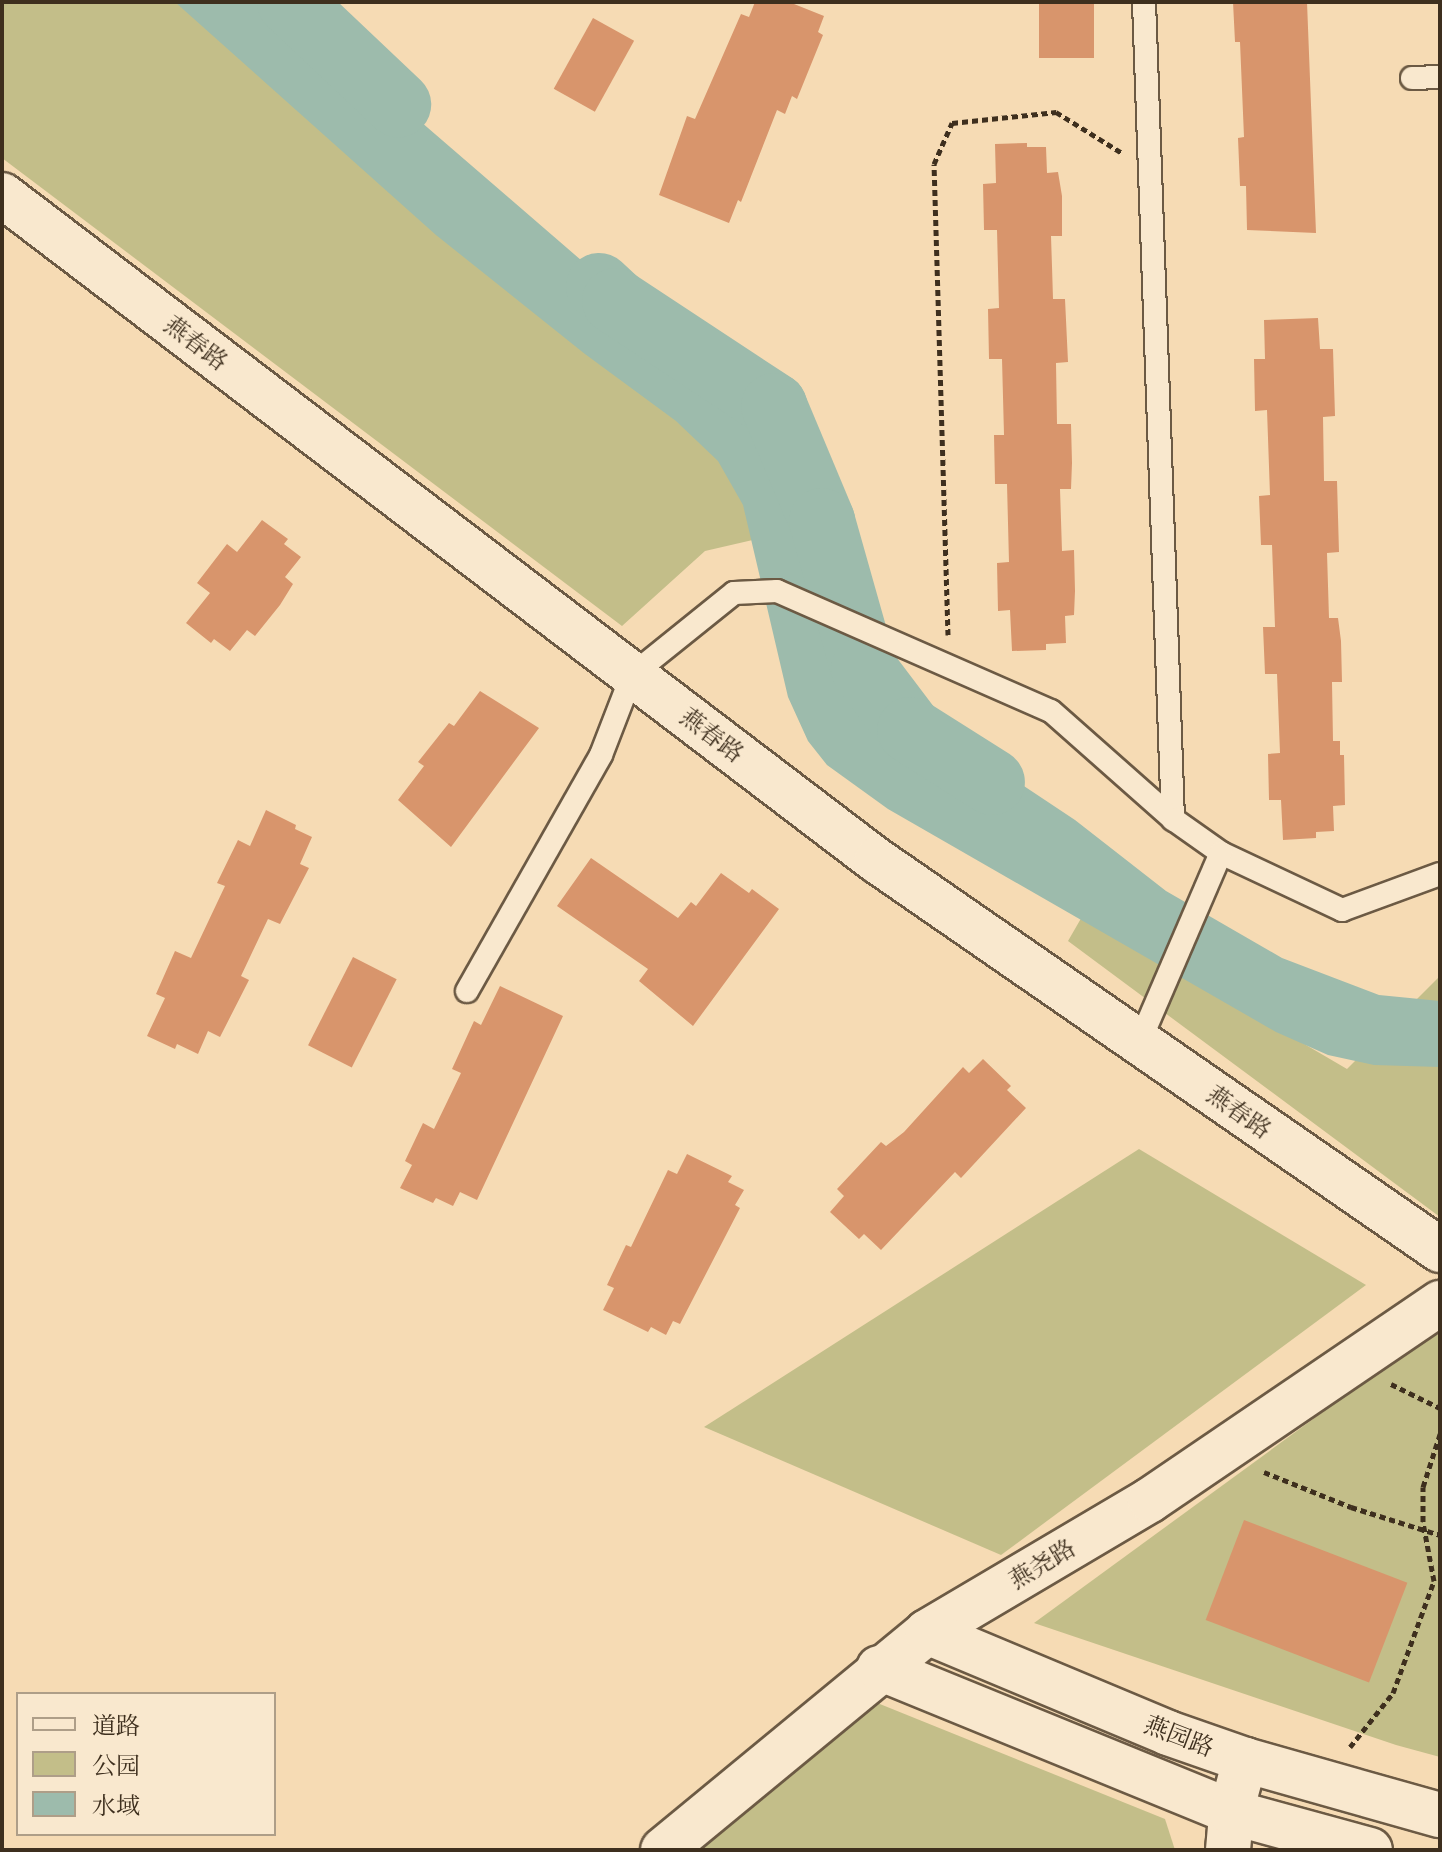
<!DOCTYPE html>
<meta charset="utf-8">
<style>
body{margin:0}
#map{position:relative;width:1442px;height:1852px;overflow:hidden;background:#f6dbb4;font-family:"Gentium Book Plus","Noto Serif SC",serif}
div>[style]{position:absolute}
.green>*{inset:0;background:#c3be89}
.water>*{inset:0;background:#9dbbac}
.river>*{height:66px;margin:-33px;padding:0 33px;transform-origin:33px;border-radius:33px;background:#9dbbac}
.building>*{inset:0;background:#d8956c;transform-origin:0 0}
.path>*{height:5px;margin-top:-2.5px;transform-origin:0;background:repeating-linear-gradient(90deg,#3e2f1e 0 6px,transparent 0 10px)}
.roads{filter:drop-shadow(2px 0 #6c5a44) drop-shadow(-2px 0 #6c5a44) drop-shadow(0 2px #6c5a44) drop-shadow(0 -2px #6c5a44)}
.service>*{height:22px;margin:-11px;padding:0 11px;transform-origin:11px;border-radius:11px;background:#f9e8ce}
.minor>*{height:44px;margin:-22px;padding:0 22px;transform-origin:22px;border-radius:22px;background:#f9e8ce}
.tertiary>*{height:44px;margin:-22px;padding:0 22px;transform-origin:22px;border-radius:22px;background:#f9e8ce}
.secondary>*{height:44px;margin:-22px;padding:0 22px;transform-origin:22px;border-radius:22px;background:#f9e8ce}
span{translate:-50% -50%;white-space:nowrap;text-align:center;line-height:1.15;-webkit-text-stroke:6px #f9e8ce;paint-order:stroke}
.street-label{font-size:24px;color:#3e2f1e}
.frame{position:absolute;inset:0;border:4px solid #3e2f1e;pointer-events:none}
.legend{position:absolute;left:16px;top:1692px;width:260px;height:144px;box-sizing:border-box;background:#f9e8ce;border:2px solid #ae9e88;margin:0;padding:10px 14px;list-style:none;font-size:24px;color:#3e2f1e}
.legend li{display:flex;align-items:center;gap:16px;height:40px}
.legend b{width:40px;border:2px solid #ae9e88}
</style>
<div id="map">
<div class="green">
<div style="clip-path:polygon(2px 2px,200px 2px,739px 474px,757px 539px,705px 551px,622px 626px,2px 158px)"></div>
<div style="clip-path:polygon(1083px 915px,1347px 1069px,1440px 976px,1440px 1217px,1068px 941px)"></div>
<div style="clip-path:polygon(1139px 1149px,1366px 1285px,1001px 1555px,704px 1427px)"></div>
<div style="clip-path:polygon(1431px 1333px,1440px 1335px,1440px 1757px,1396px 1745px,1034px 1623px)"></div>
<div style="clip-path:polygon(860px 1696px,1165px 1819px,1175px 1850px,680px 1850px)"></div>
</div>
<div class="water">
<div style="clip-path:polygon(175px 2px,282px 2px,662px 330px,752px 402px,777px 430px,786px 447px,844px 657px,864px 694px,894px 720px,913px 733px,1006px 774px,1075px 820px,1166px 891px,1282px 958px,1379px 995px,1440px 1001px,1440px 1067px,1374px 1065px,1328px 1055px,1276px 1032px,888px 809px,827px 765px,808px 741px,788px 697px,743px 505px,718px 461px,676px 421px,585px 354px,436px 235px)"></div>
</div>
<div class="river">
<div style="left:290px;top:2px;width:149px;rotate:43.4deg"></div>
<div style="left:599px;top:286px;width:22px;rotate:43deg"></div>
<div style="left:615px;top:301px;width:191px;rotate:33.4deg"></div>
<div style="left:774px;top:406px;width:125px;rotate:67.3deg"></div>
<div style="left:822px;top:521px;width:154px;rotate:74.2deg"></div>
<div style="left:864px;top:669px;width:76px;rotate:53deg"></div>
<div style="left:910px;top:730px;width:97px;rotate:32.4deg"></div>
</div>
<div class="building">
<div style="clip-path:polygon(755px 2px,789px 2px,824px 16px,818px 32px,823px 35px,797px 99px,792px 96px,785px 114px,777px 110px,741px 202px,738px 200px,729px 223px,659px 195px,687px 116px,695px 119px,741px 14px,749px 17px)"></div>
<div style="left:1039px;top:2px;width:55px;height:56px"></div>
<div style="clip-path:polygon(1233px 2px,1307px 2px,1316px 233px,1247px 230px,1246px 186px,1240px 186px,1238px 138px,1244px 137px,1240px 42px,1235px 42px)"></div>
<div style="left:593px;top:18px;width:47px;height:81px;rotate:29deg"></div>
<div style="clip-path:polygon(1027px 143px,1027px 147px,1046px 147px,1047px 173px,1058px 172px,1062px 196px,1062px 236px,1051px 236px,1052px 266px,1053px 299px,1065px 299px,1068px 362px,1056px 363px,1057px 424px,1071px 424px,1072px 463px,1071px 489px,1060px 489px,1062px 551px,1074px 550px,1075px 591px,1074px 615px,1065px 616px,1066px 643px,1046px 644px,1046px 650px,1012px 651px,1010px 610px,998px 611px,997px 563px,1009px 562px,1007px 484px,995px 484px,994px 435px,1004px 435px,1002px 359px,989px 359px,988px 309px,999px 308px,997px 230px,984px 230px,983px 184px,996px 183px,995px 144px)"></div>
<div style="clip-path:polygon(1318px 318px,1320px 349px,1333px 349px,1335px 416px,1323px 417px,1324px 481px,1337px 481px,1339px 552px,1327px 553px,1329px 618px,1338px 618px,1341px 641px,1342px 682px,1332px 682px,1333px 741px,1340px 741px,1340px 755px,1344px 755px,1345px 805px,1333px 806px,1334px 831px,1316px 832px,1316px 838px,1283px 840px,1281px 800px,1269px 800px,1268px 754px,1280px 753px,1277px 674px,1265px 674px,1263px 627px,1275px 627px,1272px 545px,1261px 545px,1259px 496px,1270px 495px,1267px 410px,1255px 411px,1254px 359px,1265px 359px,1264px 320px)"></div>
<div style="clip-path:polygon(262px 520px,288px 539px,284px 544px,301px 557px,285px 577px,293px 584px,280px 605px,255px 636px,247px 630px,230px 651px,214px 639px,211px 643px,186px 623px,210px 593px,197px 583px,227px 544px,237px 552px)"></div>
<div style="clip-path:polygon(480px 691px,539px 728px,451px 847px,398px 800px,424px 766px,418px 762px,449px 723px,454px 726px)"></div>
<div style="clip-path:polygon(266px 810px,296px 825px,295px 829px,312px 837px,300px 864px,309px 868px,280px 924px,268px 919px,241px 976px,249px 980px,220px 1037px,208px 1031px,198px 1054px,177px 1044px,175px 1049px,147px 1036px,165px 998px,156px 994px,175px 951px,191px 958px,225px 886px,217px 883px,238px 840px,250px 846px)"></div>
<div style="clip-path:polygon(591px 858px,678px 918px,691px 902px,696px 906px,721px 873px,749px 893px,752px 889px,779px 909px,693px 1026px,639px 981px,648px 969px,557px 906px)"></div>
<div style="left:353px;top:957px;width:49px;height:99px;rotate:27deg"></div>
<div style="clip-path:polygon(500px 986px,563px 1016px,477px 1200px,460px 1192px,453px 1206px,436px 1198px,433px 1203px,400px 1188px,412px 1165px,405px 1161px,423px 1123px,434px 1129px,461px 1073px,452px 1069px,474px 1021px,481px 1025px)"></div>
<div style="clip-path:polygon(983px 1059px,1011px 1086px,1007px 1090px,1026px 1108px,961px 1178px,955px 1172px,881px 1250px,864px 1234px,859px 1239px,830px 1212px,844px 1196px,837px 1189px,881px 1142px,886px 1146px,904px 1132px,963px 1067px,969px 1073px)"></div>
<div style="clip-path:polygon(687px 1154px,732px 1176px,728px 1182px,744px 1190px,735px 1205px,740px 1208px,680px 1324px,673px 1321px,666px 1335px,651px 1327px,648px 1332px,603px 1310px,614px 1288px,607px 1285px,626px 1245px,631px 1247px,668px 1170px,677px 1174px)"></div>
<div style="left:1244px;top:1520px;width:175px;height:107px;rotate:21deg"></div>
</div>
<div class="path">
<div style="left:948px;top:635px;width:471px;rotate:-91.7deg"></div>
<div style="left:934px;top:164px;width:45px;rotate:-66.3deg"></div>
<div style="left:952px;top:123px;width:105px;rotate:-6deg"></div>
<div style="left:1056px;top:112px;width:78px;rotate:31.8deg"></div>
<div style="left:1391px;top:1384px;width:55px;rotate:26.1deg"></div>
<div style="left:1264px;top:1472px;width:94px;rotate:21.9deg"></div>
<div style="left:1351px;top:1507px;width:93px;rotate:17.5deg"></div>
<div style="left:1350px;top:1747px;width:69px;rotate:-51.5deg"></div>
<div style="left:1393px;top:1693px;width:119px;rotate:-69.9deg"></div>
<div style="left:1434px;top:1581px;width:60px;rotate:-100.6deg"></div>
<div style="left:1423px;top:1522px;width:35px;rotate:-90deg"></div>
<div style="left:1423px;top:1487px;width:56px;rotate:-72.2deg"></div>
</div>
<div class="roads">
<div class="service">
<div style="left:1144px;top:2px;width:818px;rotate:87.97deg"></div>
<div style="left:1412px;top:78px;width:28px;rotate:-2deg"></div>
<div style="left:467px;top:991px;width:271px;rotate:-60.4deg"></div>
<div style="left:601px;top:755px;width:86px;rotate:-68.8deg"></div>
<div style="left:632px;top:675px;width:131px;rotate:-38.8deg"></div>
<div style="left:734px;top:593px;width:43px;rotate:-2.7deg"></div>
<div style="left:777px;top:591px;width:299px;rotate:23.7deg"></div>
<div style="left:1051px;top:711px;width:163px;rotate:41.5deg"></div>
<div style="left:1173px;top:819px;width:59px;rotate:35.3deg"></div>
<div style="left:1221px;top:853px;width:134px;rotate:25.2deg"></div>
<div style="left:1342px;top:910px;width:104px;rotate:-20.2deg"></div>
<div style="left:1139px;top:1043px;width:207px;rotate:-66.7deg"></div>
</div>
<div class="minor">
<div style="left:663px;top:1850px;width:342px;rotate:-39.5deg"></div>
<div style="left:927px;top:1632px;width:259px;rotate:-30.6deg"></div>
<div style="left:1150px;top:1500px;width:351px;rotate:-34.2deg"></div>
<div style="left:1228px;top:1850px;width:38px;rotate:-85deg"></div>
<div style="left:1231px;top:1812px;width:54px;rotate:-74.9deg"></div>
</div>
<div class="tertiary">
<div style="left:2px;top:195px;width:1098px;rotate:37.27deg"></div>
<div style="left:876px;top:860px;width:686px;rotate:34.66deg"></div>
</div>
<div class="secondary">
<div style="left:927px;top:1632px;width:261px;rotate:22.7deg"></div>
<div style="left:1168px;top:1733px;width:82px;rotate:19.3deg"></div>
<div style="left:1245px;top:1760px;width:203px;rotate:15.8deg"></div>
<div style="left:879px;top:1668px;width:380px;rotate:22.2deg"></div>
<div style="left:1231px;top:1812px;width:144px;rotate:15.3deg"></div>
</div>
</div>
<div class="street-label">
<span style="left:196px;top:343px;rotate:37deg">燕春路</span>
<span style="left:712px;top:735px;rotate:37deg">燕春路</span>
<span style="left:1239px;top:1112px;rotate:35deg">燕春路</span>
<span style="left:1042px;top:1564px;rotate:-31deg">燕尧路</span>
<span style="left:1179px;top:1736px;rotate:21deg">燕园路</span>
</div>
<div class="frame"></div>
<ul class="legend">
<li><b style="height:10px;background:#f9e8ce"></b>道路</li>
<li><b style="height:22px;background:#c3be89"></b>公园</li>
<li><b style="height:22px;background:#9dbbac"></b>水域</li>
</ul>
</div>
